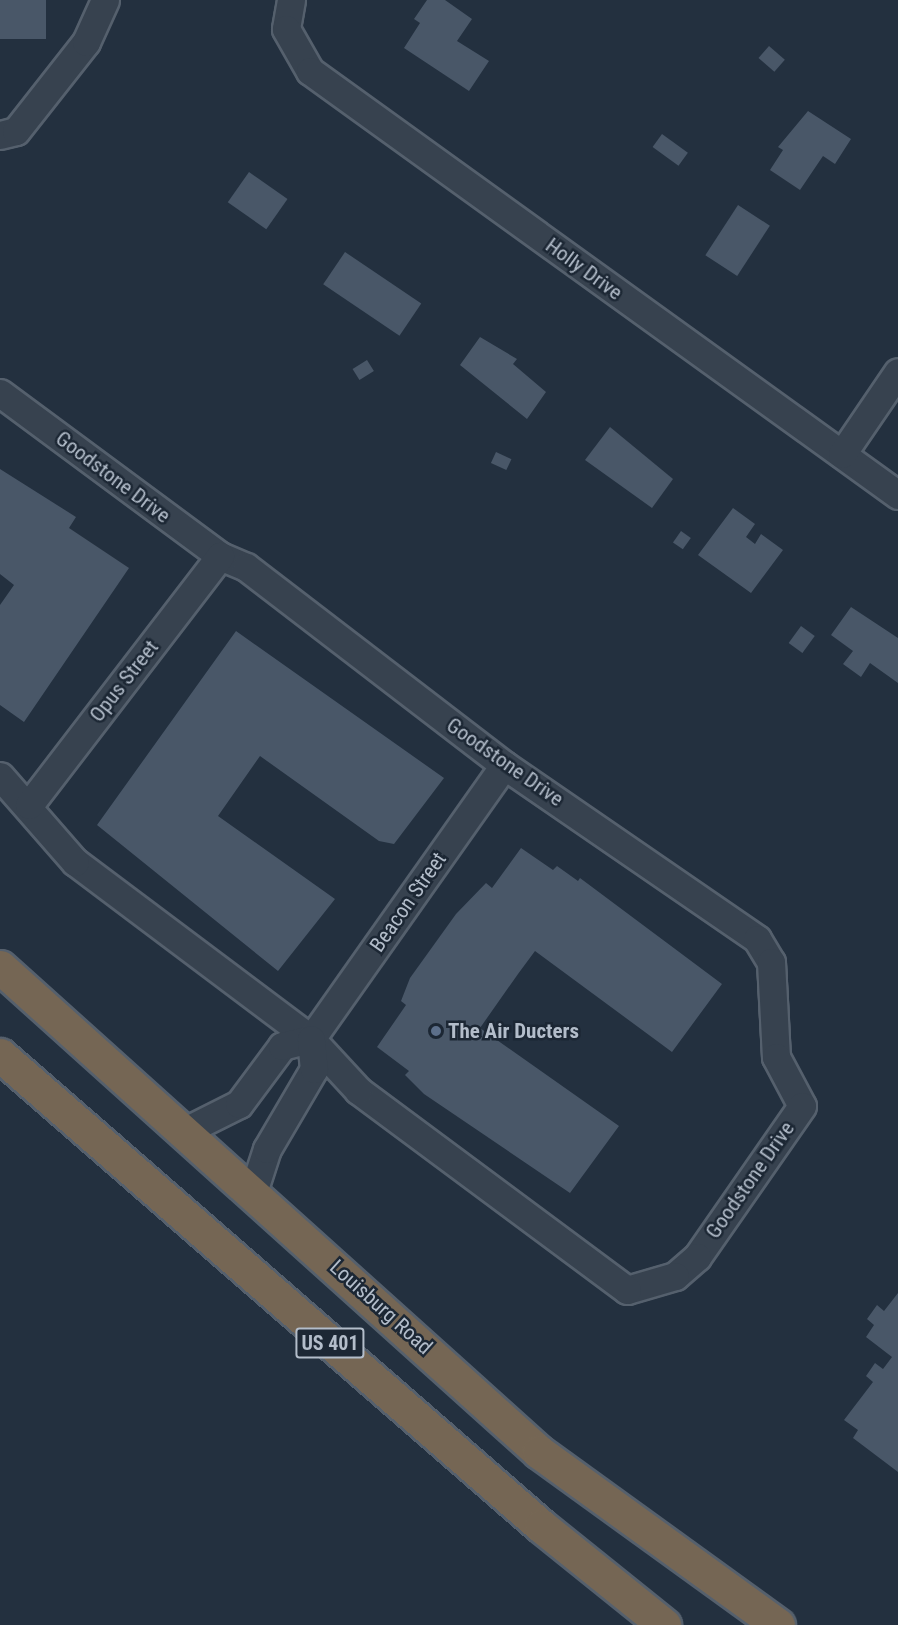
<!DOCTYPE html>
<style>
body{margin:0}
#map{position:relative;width:898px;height:1625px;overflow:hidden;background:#23303f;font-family:"Roboto Condensed",sans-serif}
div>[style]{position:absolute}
.building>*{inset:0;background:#495768;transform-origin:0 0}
.roads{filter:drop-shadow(2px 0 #55606d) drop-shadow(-2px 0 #55606d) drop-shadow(0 2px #55606d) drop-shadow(0 -2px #55606d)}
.minor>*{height:27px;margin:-13.5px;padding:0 13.5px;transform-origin:13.5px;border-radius:13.5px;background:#37424f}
.highway>*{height:33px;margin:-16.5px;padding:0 16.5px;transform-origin:16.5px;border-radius:16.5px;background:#756654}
.dots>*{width:16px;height:16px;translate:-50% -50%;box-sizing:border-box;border:3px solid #1c2734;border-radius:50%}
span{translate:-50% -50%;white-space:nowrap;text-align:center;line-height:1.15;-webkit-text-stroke:5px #1c2734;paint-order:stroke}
.shield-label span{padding:2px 4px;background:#1c2734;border:2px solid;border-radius:4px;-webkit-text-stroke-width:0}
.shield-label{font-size:20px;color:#b3bdca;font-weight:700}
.street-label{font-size:21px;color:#b3bdca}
.poi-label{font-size:21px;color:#b3bdca;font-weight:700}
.left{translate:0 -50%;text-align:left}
</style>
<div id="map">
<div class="building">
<div style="left:0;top:0;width:46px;height:39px"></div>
<div style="clip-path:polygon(427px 0,445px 0,472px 19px,457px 41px,489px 61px,469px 91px,404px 48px,420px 23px,414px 19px)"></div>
<div style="left:769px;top:46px;width:21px;height:16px;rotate:41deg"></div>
<div style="clip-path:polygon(808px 111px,851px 139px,835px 164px,823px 156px,800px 190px,770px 170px,783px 150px,778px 147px)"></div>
<div style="left:662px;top:134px;width:32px;height:16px;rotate:36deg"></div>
<div style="left:249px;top:172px;width:47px;height:37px;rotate:35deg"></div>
<div style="left:738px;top:205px;width:38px;height:60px;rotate:33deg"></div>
<div style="left:345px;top:252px;width:92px;height:39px;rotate:34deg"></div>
<div style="clip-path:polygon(480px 337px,517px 359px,513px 364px,546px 392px,527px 419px,460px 365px)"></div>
<div style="left:367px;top:360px;width:13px;height:17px;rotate:58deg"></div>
<div style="clip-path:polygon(610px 427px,673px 479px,652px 508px,585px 460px)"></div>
<div style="left:496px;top:452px;width:17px;height:12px;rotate:25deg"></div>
<div style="clip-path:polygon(0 469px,76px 517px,69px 528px,129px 568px,24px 722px,0 705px,0 605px,14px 585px,0 574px)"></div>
<div style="clip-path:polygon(733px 508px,755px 524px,746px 537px,755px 544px,761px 534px,783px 550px,751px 593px,698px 555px)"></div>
<div style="left:681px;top:531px;width:12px;height:14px;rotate:35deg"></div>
<div style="clip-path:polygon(851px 607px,898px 638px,898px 683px,870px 663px,861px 677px,843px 664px,853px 651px,831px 635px)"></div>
<div style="left:801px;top:626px;width:17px;height:21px;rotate:36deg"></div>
<div style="clip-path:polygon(236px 631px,444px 778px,394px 844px,379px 841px,260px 756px,218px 816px,335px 899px,278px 971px,97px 825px)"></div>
<div style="clip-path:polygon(521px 848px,553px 870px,557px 866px,578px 881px,580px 878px,722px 984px,672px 1052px,535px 951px,518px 974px,480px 1028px,619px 1126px,570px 1193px,424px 1094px,405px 1075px,409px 1071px,377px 1047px,406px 1005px,401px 1001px,410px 978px,456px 914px,486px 883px,492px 888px)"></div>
<div style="clip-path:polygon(898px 1293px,898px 1472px,853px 1438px,858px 1430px,844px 1420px,873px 1382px,866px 1376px,875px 1363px,883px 1369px,892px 1357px,866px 1337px,874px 1325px,867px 1319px,877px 1305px,884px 1311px)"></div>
</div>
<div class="roads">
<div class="minor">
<div style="left:291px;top:0;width:29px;rotate:100deg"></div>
<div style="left:286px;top:29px;width:48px;rotate:60.3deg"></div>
<div style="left:310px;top:71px;width:725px;rotate:35.79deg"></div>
<div style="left:0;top:135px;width:16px;rotate:-14deg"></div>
<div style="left:16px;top:131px;width:113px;rotate:-51.8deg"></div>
<div style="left:86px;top:42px;width:46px;rotate:-65.7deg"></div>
<div style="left:0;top:393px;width:274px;rotate:36.5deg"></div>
<div style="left:220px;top:556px;width:28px;rotate:23deg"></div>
<div style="left:246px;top:567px;width:325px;rotate:37.5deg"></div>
<div style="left:504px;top:765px;width:307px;rotate:34.5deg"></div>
<div style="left:757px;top:939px;width:27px;rotate:59deg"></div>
<div style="left:771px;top:962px;width:95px;rotate:87deg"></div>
<div style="left:776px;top:1057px;width:55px;rotate:62deg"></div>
<div style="left:802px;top:1106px;width:184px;rotate:124.8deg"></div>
<div style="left:697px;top:1257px;width:29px;rotate:139deg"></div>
<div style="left:675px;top:1276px;width:50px;rotate:163.7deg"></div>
<div style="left:627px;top:1290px;width:335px;rotate:-143.4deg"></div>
<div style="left:358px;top:1090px;width:69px;rotate:-132.7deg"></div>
<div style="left:311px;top:1039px;width:295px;rotate:-143.1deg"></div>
<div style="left:75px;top:862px;width:114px;rotate:-131.1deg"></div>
<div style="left:842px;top:454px;width:99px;rotate:-55.7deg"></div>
<div style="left:29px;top:805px;width:314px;rotate:-52.5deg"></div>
<div style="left:185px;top:1131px;width:60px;rotate:-26.6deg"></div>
<div style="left:239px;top:1104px;width:72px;rotate:-53.4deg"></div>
<div style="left:282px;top:1046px;width:30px;rotate:-14deg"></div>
<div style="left:311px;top:1039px;width:335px;rotate:-54.8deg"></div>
<div style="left:253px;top:1192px;width:45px;rotate:-72deg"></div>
<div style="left:267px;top:1149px;width:93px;rotate:-59.6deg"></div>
<div style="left:314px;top:1069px;width:30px;rotate:-96deg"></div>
</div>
<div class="highway">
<div style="left:0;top:967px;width:725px;rotate:41.98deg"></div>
<div style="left:539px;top:1452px;width:295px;rotate:35.9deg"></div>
<div style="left:0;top:1055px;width:717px;rotate:41.04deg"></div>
<div style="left:541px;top:1526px;width:158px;rotate:38.8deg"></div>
</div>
</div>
<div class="dots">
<div style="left:436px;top:1031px;background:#5c6f8a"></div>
</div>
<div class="shield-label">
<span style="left:330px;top:1343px">US 401</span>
</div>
<div class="street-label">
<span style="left:584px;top:269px;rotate:36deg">Holly Drive</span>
<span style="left:113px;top:477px;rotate:37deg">Goodstone Drive</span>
<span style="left:124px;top:681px;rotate:-52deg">Opus Street</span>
<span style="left:505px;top:762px;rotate:35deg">Goodstone Drive</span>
<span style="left:408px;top:902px;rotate:-55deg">Beacon Street</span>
<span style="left:750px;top:1180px;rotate:-55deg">Goodstone Drive</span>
<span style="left:381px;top:1307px;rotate:42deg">Louisburg Road</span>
</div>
<div class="poi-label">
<span class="left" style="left:448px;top:1031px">The Air Ducters</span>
</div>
</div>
